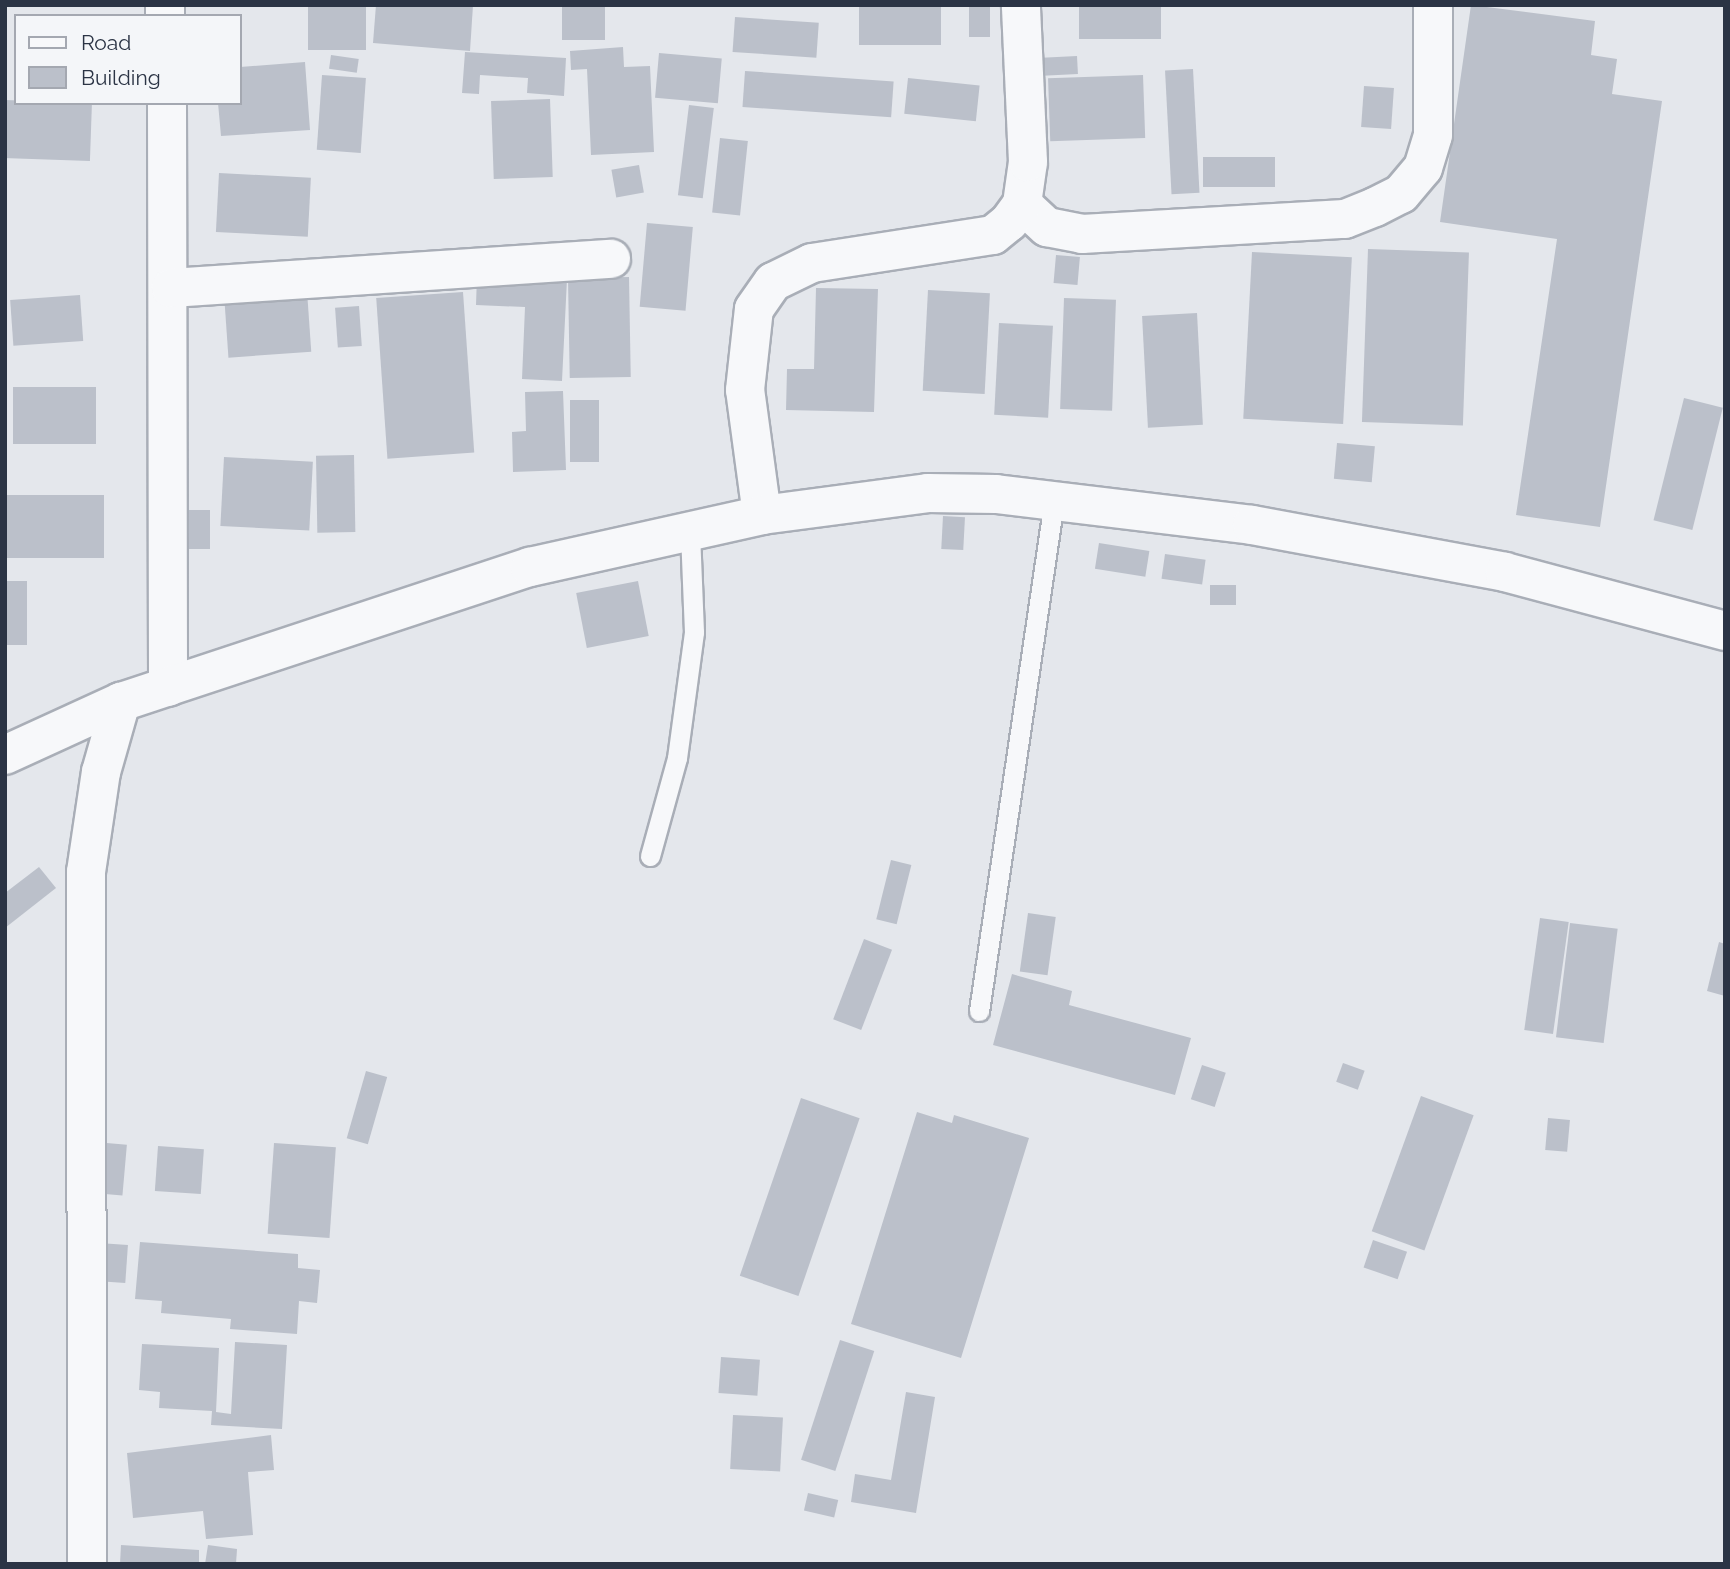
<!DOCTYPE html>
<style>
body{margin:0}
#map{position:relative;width:1730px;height:1569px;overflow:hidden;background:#e4e7ec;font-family:Raleway,sans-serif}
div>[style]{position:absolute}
.building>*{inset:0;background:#bbc0ca;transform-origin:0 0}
.roads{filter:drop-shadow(2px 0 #a9aeb7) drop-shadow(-2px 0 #a9aeb7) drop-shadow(0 2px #a9aeb7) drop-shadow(0 -2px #a9aeb7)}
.service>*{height:19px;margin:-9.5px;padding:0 9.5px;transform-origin:9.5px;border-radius:9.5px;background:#f7f8fa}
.minor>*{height:38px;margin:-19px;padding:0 19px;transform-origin:19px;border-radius:19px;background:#f7f8fa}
span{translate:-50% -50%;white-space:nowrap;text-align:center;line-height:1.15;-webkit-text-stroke:6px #f4f6f9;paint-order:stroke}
.frame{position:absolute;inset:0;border:7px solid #2b3445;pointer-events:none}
.legend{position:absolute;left:14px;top:14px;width:228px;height:91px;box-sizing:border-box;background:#f4f6f9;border:2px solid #a4a8b1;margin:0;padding:9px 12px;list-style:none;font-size:21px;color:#2b3445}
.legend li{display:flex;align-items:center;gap:14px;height:35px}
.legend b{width:35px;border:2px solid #a4a8b1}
</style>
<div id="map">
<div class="building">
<div style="left:308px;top:5px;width:58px;height:45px"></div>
<div style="clip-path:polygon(376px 5px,473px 5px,470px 51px,373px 43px)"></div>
<div style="left:562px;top:5px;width:43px;height:35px"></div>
<div style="left:859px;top:5px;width:82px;height:40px"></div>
<div style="left:969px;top:5px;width:21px;height:32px"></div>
<div style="left:1079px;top:5px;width:82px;height:34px"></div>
<div style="clip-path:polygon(1471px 5px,1595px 21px,1591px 55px,1617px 59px,1612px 94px,1662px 101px,1600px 527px,1516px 515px,1557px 239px,1440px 222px)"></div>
<div style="left:735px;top:17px;width:84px;height:35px;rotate:4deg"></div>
<div style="clip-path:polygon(623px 47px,624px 67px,650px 66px,654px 152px,591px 155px,587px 69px,571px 70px,570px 51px)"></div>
<div style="clip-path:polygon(465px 52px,566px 58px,564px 96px,527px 93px,528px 78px,480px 75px,479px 94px,462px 93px)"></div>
<div style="left:659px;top:53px;width:63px;height:45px;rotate:5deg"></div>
<div style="left:331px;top:55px;width:28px;height:14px;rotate:8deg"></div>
<div style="left:1077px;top:56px;width:18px;height:40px;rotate:87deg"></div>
<div style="clip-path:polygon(305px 62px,310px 130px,221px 136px,218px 103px,240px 103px,240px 67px)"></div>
<div style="left:1193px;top:69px;width:124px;height:28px;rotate:87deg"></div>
<div style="left:745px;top:71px;width:149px;height:36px;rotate:4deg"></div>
<div style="left:322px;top:75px;width:44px;height:75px;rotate:4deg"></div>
<div style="left:1143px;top:75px;width:63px;height:95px;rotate:88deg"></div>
<div style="left:908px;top:78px;width:72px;height:36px;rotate:6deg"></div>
<div style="left:1364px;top:86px;width:30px;height:41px;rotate:4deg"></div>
<div style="left:550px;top:99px;width:78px;height:59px;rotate:88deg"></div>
<div style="left:5px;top:100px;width:87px;height:58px;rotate:2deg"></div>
<div style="left:689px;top:105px;width:25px;height:91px;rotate:7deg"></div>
<div style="left:720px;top:138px;width:28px;height:75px;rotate:6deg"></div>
<div style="left:1275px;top:157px;width:30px;height:72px;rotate:90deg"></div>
<div style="left:639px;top:165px;width:28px;height:28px;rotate:80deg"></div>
<div style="left:219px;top:173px;width:92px;height:59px;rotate:3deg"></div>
<div style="left:647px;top:223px;width:46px;height:84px;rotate:5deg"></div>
<div style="left:1368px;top:249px;width:101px;height:173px;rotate:2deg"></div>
<div style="left:1252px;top:252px;width:100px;height:167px;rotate:3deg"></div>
<div style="left:1056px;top:255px;width:24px;height:28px;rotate:5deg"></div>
<div style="clip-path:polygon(477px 275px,567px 279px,562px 381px,522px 379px,525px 307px,476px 305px)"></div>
<div style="left:629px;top:277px;width:100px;height:61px;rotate:89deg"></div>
<div style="clip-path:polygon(816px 288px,878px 289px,874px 412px,786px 410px,787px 369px,814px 369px)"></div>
<div style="left:928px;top:290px;width:62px;height:101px;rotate:3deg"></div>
<div style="left:307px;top:291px;width:61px;height:83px;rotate:86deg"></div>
<div style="left:463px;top:292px;width:161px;height:87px;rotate:86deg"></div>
<div style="left:80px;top:295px;width:46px;height:70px;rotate:86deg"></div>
<div style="left:1064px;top:298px;width:52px;height:111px;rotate:2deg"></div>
<div style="left:359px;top:306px;width:40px;height:24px;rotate:86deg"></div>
<div style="left:1197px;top:313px;width:112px;height:55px;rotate:87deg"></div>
<div style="left:999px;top:323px;width:54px;height:92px;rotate:3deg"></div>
<div style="left:13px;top:387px;width:83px;height:57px"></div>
<div style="clip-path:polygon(563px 391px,566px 470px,513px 472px,512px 432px,526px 431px,525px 392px)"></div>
<div style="left:1684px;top:398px;width:40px;height:126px;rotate:14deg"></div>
<div style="left:570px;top:400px;width:29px;height:62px"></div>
<div style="left:1337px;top:443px;width:38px;height:36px;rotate:5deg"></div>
<div style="left:354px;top:455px;width:77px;height:38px;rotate:89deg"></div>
<div style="left:224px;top:457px;width:89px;height:69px;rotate:3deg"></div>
<div style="left:104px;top:495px;width:63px;height:99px;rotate:90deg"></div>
<div style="left:180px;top:510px;width:30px;height:39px"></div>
<div style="left:943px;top:516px;width:22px;height:33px;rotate:3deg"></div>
<div style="left:1099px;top:543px;width:51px;height:26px;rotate:9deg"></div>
<div style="left:1165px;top:554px;width:41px;height:25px;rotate:8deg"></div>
<div style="left:5px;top:581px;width:22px;height:64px"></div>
<div style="left:638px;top:581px;width:56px;height:63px;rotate:79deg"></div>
<div style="left:1236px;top:585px;width:20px;height:26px;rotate:90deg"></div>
<div style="left:891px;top:860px;width:21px;height:61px;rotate:14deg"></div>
<div style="clip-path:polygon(39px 867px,56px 888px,5px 928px,5px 893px)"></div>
<div style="left:1028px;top:913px;width:28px;height:59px;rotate:8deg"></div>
<div style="left:1540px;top:918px;width:29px;height:113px;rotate:8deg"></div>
<div style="left:1570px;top:923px;width:48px;height:115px;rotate:7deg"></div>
<div style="left:864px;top:939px;width:30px;height:86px;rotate:21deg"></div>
<div style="clip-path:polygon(1719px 942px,1725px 944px,1725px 996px,1707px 991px)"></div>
<div style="clip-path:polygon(1012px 974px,1072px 991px,1069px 1005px,1191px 1038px,1175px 1095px,993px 1045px)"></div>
<div style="left:1343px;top:1063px;width:23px;height:20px;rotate:20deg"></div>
<div style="left:1202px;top:1065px;width:25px;height:36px;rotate:18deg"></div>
<div style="left:366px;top:1071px;width:22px;height:70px;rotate:16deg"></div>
<div style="left:1421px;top:1096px;width:56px;height:144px;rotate:20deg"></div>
<div style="left:801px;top:1098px;width:62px;height:188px;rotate:19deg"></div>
<div style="clip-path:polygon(917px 1112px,952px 1123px,954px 1115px,1029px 1138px,961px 1358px,851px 1324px)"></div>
<div style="left:1548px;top:1118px;width:22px;height:32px;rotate:5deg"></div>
<div style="left:95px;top:1142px;width:32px;height:51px;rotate:5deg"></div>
<div style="left:274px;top:1143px;width:62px;height:91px;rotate:4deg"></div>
<div style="left:158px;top:1146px;width:46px;height:45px;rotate:4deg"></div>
<div style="left:1373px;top:1240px;width:36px;height:29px;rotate:19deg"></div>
<div style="clip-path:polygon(140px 1242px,298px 1254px,298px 1268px,320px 1270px,317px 1303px,299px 1301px,297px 1334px,230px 1329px,231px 1319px,161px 1313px,162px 1301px,135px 1299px)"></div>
<div style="left:99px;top:1243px;width:29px;height:38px;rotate:4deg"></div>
<div style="left:840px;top:1340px;width:36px;height:126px;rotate:18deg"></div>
<div style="clip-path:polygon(235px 1342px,287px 1345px,282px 1429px,211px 1425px,212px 1411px,159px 1408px,160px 1392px,139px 1390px,142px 1344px,219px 1348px,216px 1412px,231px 1414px)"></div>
<div style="left:721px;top:1357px;width:39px;height:36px;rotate:4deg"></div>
<div style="clip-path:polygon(906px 1392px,935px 1397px,916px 1513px,851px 1502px,855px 1474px,891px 1480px)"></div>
<div style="left:733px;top:1415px;width:50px;height:54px;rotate:3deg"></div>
<div style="clip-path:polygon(271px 1435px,274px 1470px,248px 1472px,253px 1535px,206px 1539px,203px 1511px,133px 1518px,127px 1453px)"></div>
<div style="left:808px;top:1493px;width:31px;height:18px;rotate:13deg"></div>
<div style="clip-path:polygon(121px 1545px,199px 1550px,199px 1564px,120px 1564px)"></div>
<div style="clip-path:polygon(208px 1545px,237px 1549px,236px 1564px,205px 1564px)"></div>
</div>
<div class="roads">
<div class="service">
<div style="left:650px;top:856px;width:102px;rotate:-74.6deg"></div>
<div style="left:677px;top:758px;width:127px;rotate:-82.3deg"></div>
<div style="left:694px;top:632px;width:101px;rotate:-92.3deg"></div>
<div style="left:979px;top:1011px;width:515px;rotate:-81.63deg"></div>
</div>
<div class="minor">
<div style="left:165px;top:5px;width:11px;rotate:90deg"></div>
<div style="left:167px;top:103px;width:584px;rotate:89.9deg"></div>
<div style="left:1022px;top:204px;width:34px;rotate:43deg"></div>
<div style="left:1047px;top:227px;width:36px;rotate:11deg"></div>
<div style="left:1082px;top:234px;width:263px;rotate:-3.3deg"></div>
<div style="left:1345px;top:219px;width:32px;rotate:-22deg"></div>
<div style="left:1375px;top:207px;width:29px;rotate:-27deg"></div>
<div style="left:1401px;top:194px;width:34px;rotate:-50deg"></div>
<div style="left:1423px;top:168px;width:34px;rotate:-73deg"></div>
<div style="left:1433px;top:135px;width:130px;rotate:-90deg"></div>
<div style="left:171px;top:288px;width:441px;rotate:-3.8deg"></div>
<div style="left:762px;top:515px;width:126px;rotate:-97.7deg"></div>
<div style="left:745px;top:390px;width:81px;rotate:-83.7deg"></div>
<div style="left:754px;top:309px;width:33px;rotate:-55deg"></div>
<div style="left:773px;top:282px;width:43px;rotate:-26deg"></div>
<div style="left:812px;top:263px;width:183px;rotate:-8.8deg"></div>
<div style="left:993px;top:235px;width:21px;rotate:-39deg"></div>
<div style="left:1009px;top:222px;width:22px;rotate:-54deg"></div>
<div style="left:1022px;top:204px;width:42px;rotate:-81.9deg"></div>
<div style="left:1028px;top:162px;width:157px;rotate:-92.6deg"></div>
<div style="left:5px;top:755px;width:128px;rotate:-24.6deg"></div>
<div style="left:121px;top:702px;width:431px;rotate:-18.3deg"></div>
<div style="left:530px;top:567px;width:238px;rotate:-12.6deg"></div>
<div style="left:762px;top:515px;width:167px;rotate:-7.5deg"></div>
<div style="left:928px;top:493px;width:68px;rotate:0.8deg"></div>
<div style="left:996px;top:494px;width:258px;rotate:6.9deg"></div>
<div style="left:1252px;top:525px;width:257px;rotate:10.5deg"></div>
<div style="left:1505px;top:572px;width:228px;rotate:15deg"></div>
<div style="left:87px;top:1564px;width:692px;rotate:-90.08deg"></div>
<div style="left:86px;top:872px;width:101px;rotate:-81.5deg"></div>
<div style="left:101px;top:772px;width:73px;rotate:-74.1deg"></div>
</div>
</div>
<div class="frame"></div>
<ul class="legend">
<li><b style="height:9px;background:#f7f8fa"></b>Road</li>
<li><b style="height:19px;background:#bbc0ca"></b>Building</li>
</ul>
</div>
